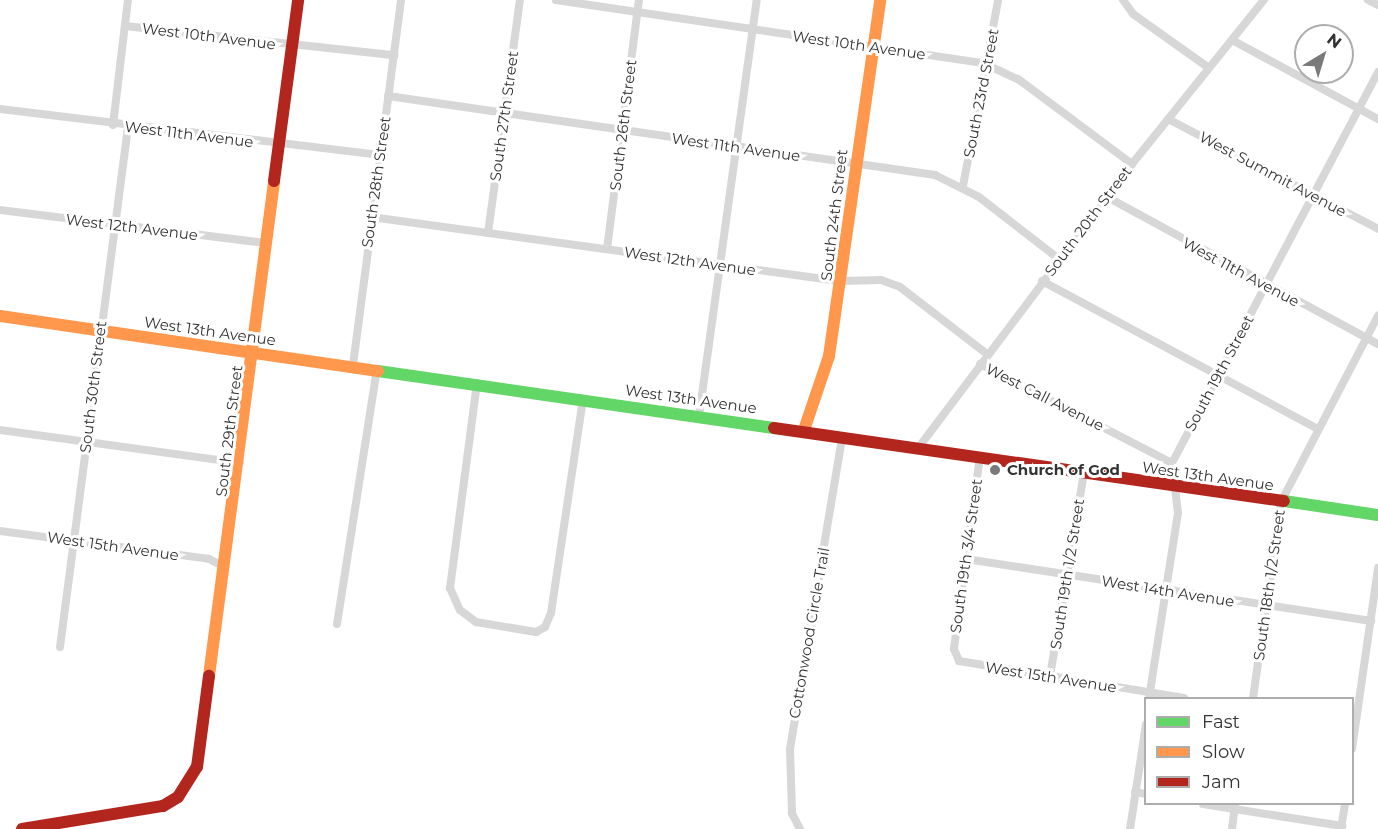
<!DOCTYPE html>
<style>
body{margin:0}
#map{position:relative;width:1378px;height:829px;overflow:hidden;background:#fff;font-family:Montserrat,sans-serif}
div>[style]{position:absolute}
.street>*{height:8px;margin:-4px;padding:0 4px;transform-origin:4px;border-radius:4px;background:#d7d7d7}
.fast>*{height:12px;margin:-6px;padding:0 6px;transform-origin:6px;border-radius:6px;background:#63d668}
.slow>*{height:12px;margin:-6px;padding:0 6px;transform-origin:6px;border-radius:6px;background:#ff974d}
.jam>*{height:12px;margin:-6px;padding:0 6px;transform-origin:6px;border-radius:6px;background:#b3261e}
.dots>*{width:16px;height:16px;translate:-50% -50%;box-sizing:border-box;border:3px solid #fff;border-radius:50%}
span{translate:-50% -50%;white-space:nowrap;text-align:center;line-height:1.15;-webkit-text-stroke:6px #fff;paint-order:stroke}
.street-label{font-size:15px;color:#333}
.poi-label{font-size:15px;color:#333;font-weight:700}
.left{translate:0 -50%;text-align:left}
.legend{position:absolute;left:1144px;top:697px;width:210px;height:108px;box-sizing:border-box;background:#fff;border:2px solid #adadad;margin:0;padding:8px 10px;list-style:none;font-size:18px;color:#333}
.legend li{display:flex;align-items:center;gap:12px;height:30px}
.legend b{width:30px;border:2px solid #adadad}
.north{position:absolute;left:1294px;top:24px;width:60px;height:60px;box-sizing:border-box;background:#fff;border:2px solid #adadad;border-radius:50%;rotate:38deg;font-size:16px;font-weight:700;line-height:24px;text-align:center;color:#333}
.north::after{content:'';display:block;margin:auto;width:21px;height:27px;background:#7a7a7a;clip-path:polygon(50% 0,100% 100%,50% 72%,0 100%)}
</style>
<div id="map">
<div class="street">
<div style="left:556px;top:0;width:432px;rotate:8.4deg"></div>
<div style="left:983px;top:63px;width:38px;rotate:25deg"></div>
<div style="left:1018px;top:79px;width:142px;rotate:36.7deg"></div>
<div style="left:1123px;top:0;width:17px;rotate:54deg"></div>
<div style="left:1133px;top:14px;width:93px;rotate:35.4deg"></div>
<div style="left:1368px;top:0;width:11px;rotate:27deg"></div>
<div style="left:125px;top:26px;width:271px;rotate:6.2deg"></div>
<div style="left:1232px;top:40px;width:166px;rotate:28.4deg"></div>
<div style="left:388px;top:96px;width:553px;rotate:8.22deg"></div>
<div style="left:935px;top:175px;width:49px;rotate:26.6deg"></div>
<div style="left:979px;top:197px;width:101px;rotate:37.8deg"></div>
<div style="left:0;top:109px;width:382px;rotate:6.9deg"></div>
<div style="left:1168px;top:119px;width:237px;rotate:27.6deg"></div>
<div style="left:113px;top:125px;width:126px;rotate:-83.2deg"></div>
<div style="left:963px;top:186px;width:189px;rotate:-79.3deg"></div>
<div style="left:1107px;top:197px;width:308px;rotate:28.5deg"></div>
<div style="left:0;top:210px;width:266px;rotate:7.1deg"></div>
<div style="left:371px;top:217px;width:474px;rotate:7.8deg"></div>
<div style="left:841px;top:281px;width:40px;rotate:-1.4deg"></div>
<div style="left:881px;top:280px;width:20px;rotate:20deg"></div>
<div style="left:900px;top:287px;width:110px;rotate:37.6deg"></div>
<div style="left:488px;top:233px;width:235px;rotate:-82.2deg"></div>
<div style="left:607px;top:249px;width:251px;rotate:-82.7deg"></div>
<div style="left:1042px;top:281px;width:313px;rotate:28.2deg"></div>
<div style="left:980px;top:364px;width:216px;rotate:27.3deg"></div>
<div style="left:353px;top:365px;width:368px;rotate:-82.5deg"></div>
<div style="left:477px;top:383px;width:207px;rotate:97.5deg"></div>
<div style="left:450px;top:588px;width:24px;rotate:66deg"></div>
<div style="left:460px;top:610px;width:20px;rotate:37deg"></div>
<div style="left:476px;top:622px;width:61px;rotate:9.5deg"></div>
<div style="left:536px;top:632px;width:10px;rotate:-29deg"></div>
<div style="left:545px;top:627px;width:15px;rotate:-67deg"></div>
<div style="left:551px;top:613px;width:216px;rotate:-81.5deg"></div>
<div style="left:699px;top:416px;width:420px;rotate:-82.1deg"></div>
<div style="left:0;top:430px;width:242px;rotate:7.8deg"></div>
<div style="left:919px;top:447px;width:354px;rotate:-53deg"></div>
<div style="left:1132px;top:164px;width:211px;rotate:-51.2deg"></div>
<div style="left:980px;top:456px;width:195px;rotate:97.7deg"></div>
<div style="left:954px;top:649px;width:13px;rotate:67deg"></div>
<div style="left:959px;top:661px;width:228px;rotate:9.3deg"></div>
<div style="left:0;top:531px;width:211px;rotate:7.6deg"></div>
<div style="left:209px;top:559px;width:18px;rotate:27deg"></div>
<div style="left:966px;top:559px;width:410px;rotate:8.7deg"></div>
<div style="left:337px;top:624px;width:258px;rotate:-81.1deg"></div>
<div style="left:60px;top:647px;width:524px;rotate:-82.55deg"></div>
<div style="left:1050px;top:676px;width:207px;rotate:-80.5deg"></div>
<div style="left:1149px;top:698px;width:187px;rotate:-81.1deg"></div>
<div style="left:1178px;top:513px;width:50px;rotate:-96.8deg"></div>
<div style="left:1172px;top:463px;width:442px;rotate:-62.2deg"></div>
<div style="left:1253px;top:698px;width:198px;rotate:-81.9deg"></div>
<div style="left:1281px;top:502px;width:210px;rotate:-62.5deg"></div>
<div style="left:1352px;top:749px;width:183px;rotate:-81.8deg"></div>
<div style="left:1135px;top:792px;width:11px;rotate:10deg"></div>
<div style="left:1203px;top:804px;width:141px;rotate:9deg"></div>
<div style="left:800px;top:829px;width:18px;rotate:-117deg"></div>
<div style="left:792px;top:813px;width:64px;rotate:-91.8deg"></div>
<div style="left:790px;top:749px;width:316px;rotate:-80.5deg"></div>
<div style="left:1130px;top:829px;width:106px;rotate:-81.3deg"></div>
<div style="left:1232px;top:829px;width:23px;rotate:-83deg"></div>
<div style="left:1341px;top:829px;width:25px;rotate:-81deg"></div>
</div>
<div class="fast">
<div style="left:378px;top:371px;width:400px;rotate:8.2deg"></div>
<div style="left:1284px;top:501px;width:95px;rotate:8.5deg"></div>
</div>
<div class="slow">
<div style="left:0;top:316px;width:382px;rotate:8.3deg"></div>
<div style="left:804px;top:430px;width:78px;rotate:-71.3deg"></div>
<div style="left:829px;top:356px;width:360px;rotate:-81.8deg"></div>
<div style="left:209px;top:676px;width:499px;rotate:-82.5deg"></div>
</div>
<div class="jam">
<div style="left:274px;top:181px;width:183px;rotate:-82.4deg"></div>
<div style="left:774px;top:428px;width:515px;rotate:8.15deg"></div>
<div style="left:22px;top:829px;width:143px;rotate:-9.3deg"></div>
<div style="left:163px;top:806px;width:17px;rotate:-31deg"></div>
<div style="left:178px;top:797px;width:36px;rotate:-58deg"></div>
<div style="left:197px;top:767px;width:92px;rotate:-82.5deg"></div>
</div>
<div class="dots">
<div style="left:995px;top:470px;background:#7a7a7a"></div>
</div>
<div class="street-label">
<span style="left:209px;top:36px;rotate:7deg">West 10th Avenue</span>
<span style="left:859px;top:45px;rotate:8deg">West 10th Avenue</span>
<span style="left:981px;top:93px;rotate:-79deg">South 23rd Street</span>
<span style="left:504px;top:116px;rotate:-82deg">South 27th Street</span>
<span style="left:623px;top:125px;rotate:-83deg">South 26th Street</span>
<span style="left:189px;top:134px;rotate:7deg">West 11th Avenue</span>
<span style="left:736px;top:147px;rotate:8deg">West 11th Avenue</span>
<span style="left:1273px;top:174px;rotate:28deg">West Summit Avenue</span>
<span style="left:376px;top:182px;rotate:-82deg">South 28th Street</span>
<span style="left:834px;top:215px;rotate:-83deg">South 24th Street</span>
<span style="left:1088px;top:221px;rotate:-53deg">South 20th Street</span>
<span style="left:132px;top:227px;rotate:7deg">West 12th Avenue</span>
<span style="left:690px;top:261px;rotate:8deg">West 12th Avenue</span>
<span style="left:1241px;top:272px;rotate:28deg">West 11th Avenue</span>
<span style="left:210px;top:331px;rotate:8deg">West 13th Avenue</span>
<span style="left:1219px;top:373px;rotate:-62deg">South 19th Street</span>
<span style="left:93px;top:387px;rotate:-83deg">South 30th Street</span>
<span style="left:1045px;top:397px;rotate:27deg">West Call Avenue</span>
<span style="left:691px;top:399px;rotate:8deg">West 13th Avenue</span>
<span style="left:229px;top:431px;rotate:-83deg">South 29th Street</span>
<span style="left:1208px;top:476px;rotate:8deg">West 13th Avenue</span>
<span style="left:113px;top:546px;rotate:8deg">West 15th Avenue</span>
<span style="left:966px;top:556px;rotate:-82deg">South 19th 3/4 Street</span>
<span style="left:1067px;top:574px;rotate:-81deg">South 19th 1/2 Street</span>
<span style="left:1269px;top:585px;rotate:-82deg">South 18th 1/2 Street</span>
<span style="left:1168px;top:591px;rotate:9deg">West 14th Avenue</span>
<span style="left:809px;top:633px;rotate:-80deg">Cottonwood Circle Trail</span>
<span style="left:1051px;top:677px;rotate:9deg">West 15th Avenue</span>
</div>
<div class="poi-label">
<span class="left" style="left:1007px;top:470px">Church of God</span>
</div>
<ul class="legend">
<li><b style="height:8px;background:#63d668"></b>Fast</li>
<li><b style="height:8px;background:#ff974d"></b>Slow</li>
<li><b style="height:8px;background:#b3261e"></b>Jam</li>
</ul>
<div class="north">N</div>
</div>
